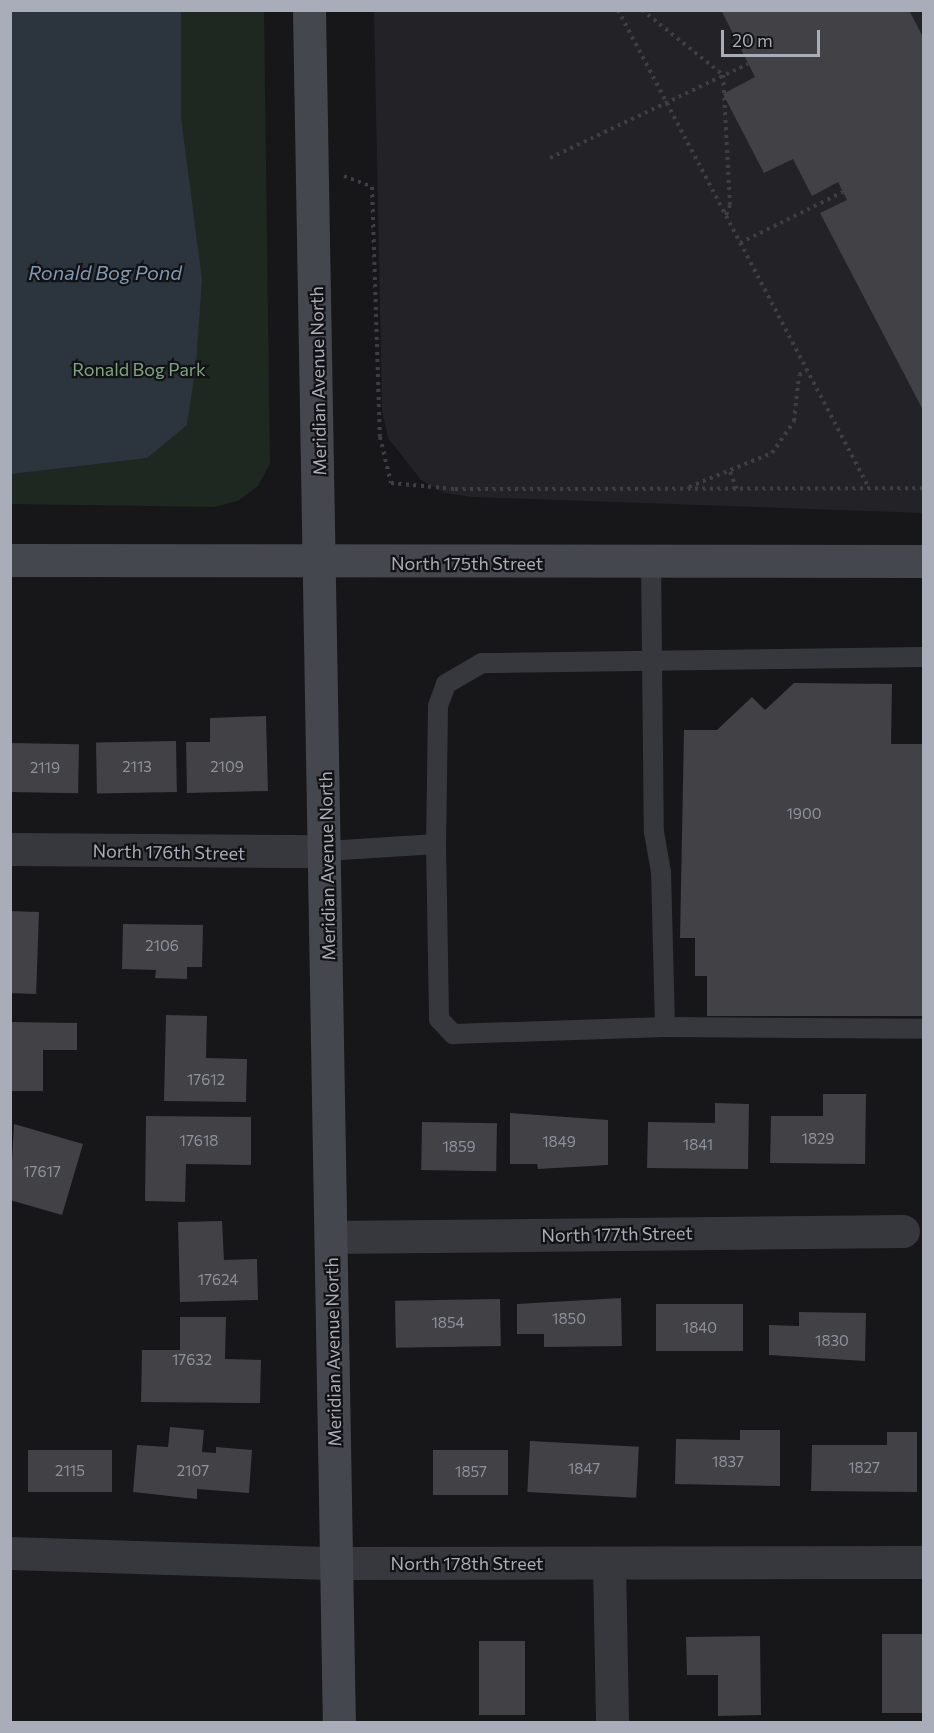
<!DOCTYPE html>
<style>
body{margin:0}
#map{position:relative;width:934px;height:1733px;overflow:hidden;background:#171619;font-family:Commissioner,sans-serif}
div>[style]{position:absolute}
.built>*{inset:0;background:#232226}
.green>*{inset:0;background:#1e2720}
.water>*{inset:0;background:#2c353d}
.building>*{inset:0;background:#414146;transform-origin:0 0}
.path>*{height:4px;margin-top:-2px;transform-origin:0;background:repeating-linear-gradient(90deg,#3d3f45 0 3px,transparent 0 7.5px)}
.lane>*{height:20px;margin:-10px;padding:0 10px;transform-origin:10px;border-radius:10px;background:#37383e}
.street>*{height:33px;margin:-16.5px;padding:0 16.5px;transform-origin:16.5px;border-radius:16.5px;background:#37383e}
.secondary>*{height:33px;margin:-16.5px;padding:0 16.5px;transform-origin:16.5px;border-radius:16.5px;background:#45474e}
span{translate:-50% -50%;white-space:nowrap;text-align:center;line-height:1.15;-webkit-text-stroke:4.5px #121114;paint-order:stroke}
.number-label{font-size:15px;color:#8e929c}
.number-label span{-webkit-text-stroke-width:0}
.park-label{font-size:18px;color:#7fa483}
.street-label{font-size:18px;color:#a8adb9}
.water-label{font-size:20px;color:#7f99b4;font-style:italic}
.frame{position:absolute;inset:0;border:12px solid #a8adb9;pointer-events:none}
.scale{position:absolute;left:721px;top:30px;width:99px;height:27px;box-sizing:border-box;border:3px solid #a8adb9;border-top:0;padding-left:8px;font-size:18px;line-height:21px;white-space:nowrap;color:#a8adb9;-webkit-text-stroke:4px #121114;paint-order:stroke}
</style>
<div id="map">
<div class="built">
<div style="clip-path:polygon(374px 11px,923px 11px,923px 513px,472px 497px,445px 493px,421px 480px,388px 438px,382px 411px)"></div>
</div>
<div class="green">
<div style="clip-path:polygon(11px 11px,264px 11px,270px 464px,258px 486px,238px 501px,214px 507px,11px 504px)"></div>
</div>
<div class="water">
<div style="clip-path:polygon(10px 11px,181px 11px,181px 117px,202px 280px,196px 363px,187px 425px,147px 458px,11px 474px)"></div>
</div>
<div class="building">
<div style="clip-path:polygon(721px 10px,909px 10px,924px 39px,924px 412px,820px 213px,847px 200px,838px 182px,812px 196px,793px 159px,764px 173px,723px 94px,755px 77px)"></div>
<div style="clip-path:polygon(794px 683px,892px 684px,891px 744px,924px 744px,924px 1016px,707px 1016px,707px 976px,695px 976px,695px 938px,680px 938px,684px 730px,717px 730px,752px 697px,765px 710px)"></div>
<div style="clip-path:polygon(266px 716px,268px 791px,187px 793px,186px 742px,210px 742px,210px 718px)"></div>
<div style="left:176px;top:741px;width:51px;height:80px;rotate:89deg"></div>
<div style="left:10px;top:743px;width:69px;height:49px;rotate:1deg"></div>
<div style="left:10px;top:911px;width:29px;height:82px;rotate:2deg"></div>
<div style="clip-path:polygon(123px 924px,203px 925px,202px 967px,187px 967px,187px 979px,155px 978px,156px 970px,122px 969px)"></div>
<div style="clip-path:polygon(166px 1015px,207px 1016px,206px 1058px,247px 1059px,246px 1102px,164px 1101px)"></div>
<div style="clip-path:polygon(10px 1022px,77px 1023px,77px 1050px,43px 1050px,43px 1091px,10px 1091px)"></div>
<div style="clip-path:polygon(823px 1094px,866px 1094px,865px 1164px,770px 1163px,771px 1116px,823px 1116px)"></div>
<div style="clip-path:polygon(715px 1103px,749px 1104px,748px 1169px,647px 1168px,648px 1122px,715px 1123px)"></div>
<div style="clip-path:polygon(510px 1113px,608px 1120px,608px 1165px,538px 1169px,537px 1164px,510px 1164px)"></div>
<div style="clip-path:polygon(146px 1116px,251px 1117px,251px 1165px,186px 1164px,185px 1202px,145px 1201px)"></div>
<div style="left:422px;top:1122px;width:75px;height:48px;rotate:1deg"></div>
<div style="clip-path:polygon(14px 1124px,83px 1144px,62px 1215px,10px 1200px)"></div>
<div style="clip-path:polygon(222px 1221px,224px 1260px,257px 1259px,258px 1300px,180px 1302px,178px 1222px)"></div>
<div style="clip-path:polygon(621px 1298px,622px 1346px,544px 1347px,544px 1334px,517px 1334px,517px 1304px)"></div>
<div style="left:500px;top:1299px;width:47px;height:105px;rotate:89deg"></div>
<div style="left:743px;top:1304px;width:47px;height:87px;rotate:90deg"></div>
<div style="clip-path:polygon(799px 1312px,866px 1313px,865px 1361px,769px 1355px,769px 1325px,799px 1326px)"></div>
<div style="clip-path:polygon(180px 1317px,226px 1317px,225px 1359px,261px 1360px,260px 1403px,141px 1402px,142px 1350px,180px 1350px)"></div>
<div style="clip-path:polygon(170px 1427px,204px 1430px,202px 1452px,216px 1453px,216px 1447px,252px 1450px,249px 1493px,197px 1489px,197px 1499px,133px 1492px,137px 1445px,168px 1447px)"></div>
<div style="clip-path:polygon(740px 1430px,780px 1430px,780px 1486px,675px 1484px,676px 1439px,740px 1440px)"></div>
<div style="clip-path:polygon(887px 1432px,917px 1432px,917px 1492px,811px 1491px,812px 1445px,887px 1445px)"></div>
<div style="left:530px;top:1441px;width:109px;height:51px;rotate:3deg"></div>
<div style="left:28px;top:1450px;width:84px;height:42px"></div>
<div style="left:508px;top:1450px;width:45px;height:75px;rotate:90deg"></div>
<div style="left:882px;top:1634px;width:42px;height:79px"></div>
<div style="clip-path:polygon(760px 1636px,761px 1715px,718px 1716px,718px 1675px,687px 1675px,686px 1637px)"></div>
<div style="left:525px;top:1641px;width:74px;height:46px;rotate:90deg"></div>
</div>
<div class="path">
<div style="left:618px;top:10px;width:540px;rotate:62.3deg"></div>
<div style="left:642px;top:10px;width:104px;rotate:38.7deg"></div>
<div style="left:723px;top:75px;width:130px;rotate:86.9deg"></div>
<div style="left:730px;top:205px;width:11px;rotate:112deg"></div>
<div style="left:550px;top:158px;width:219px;rotate:-25.4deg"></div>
<div style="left:344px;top:176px;width:30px;rotate:21deg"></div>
<div style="left:372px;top:187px;width:250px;rotate:88.2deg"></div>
<div style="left:380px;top:437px;width:47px;rotate:76.6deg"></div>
<div style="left:391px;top:483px;width:64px;rotate:5.4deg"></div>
<div style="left:455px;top:489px;width:469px;rotate:-0.1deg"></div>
<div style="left:740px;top:243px;width:115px;rotate:-26.3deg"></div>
<div style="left:730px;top:472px;width:18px;rotate:68deg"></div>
<div style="left:689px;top:487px;width:90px;rotate:-22.3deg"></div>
<div style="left:772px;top:453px;width:39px;rotate:-55deg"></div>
<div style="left:794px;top:421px;width:46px;rotate:-83.8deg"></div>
<div style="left:799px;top:375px;width:9px;rotate:-32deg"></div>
</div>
<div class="lane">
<div style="left:651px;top:562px;width:270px;rotate:89.4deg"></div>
<div style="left:654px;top:832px;width:41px;rotate:80.1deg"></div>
<div style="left:661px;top:872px;width:155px;rotate:88.5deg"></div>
<div style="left:924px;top:657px;width:442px;rotate:179.2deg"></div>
<div style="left:482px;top:663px;width:42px;rotate:149.7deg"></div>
<div style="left:446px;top:684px;width:23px;rotate:110deg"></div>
<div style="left:438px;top:706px;width:138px;rotate:90.8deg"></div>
<div style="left:436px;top:844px;width:175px;rotate:89deg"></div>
<div style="left:439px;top:1019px;width:21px;rotate:47deg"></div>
<div style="left:453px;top:1034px;width:212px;rotate:-1.9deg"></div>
<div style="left:665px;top:1027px;width:259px;rotate:0.4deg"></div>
<div style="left:326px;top:851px;width:110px;rotate:-3.6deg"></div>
</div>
<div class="street">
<div style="left:10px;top:849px;width:316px;rotate:0.4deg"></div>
<div style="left:331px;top:1237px;width:572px;rotate:-0.6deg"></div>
<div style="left:10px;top:1553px;width:326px;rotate:1.8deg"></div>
<div style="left:336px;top:1563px;width:588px;rotate:-0.1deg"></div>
<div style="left:609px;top:1563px;width:159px;rotate:88.9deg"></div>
</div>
<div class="secondary">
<div style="left:309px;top:10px;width:1712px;rotate:89deg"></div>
<div style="left:10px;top:560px;width:914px;rotate:0.06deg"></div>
</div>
<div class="number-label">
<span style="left:137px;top:767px">2113</span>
<span style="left:227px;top:767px">2109</span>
<span style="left:45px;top:768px">2119</span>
<span style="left:804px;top:814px">1900</span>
<span style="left:162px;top:946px">2106</span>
<span style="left:206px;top:1080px">17612</span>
<span style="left:818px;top:1139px">1829</span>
<span style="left:199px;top:1141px">17618</span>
<span style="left:559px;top:1142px">1849</span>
<span style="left:698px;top:1145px">1841</span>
<span style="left:459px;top:1147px">1859</span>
<span style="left:42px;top:1172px">17617</span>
<span style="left:218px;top:1280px">17624</span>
<span style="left:569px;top:1319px">1850</span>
<span style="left:448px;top:1323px">1854</span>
<span style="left:700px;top:1328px">1840</span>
<span style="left:832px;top:1341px">1830</span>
<span style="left:192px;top:1360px">17632</span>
<span style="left:728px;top:1462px">1837</span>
<span style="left:864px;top:1468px">1827</span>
<span style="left:584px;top:1469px">1847</span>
<span style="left:70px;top:1471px">2115</span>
<span style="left:193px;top:1471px">2107</span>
<span style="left:471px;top:1472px">1857</span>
</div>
<div class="park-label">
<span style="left:139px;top:369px">Ronald Bog Park</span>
</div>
<div class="street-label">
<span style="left:318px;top:381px;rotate:-91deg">Meridian Avenue North</span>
<span style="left:467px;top:563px">North 175th Street</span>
<span style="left:169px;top:852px;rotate:1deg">North 176th Street</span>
<span style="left:327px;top:866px;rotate:-91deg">Meridian Avenue North</span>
<span style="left:617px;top:1234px;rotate:-1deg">North 177th Street</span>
<span style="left:333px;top:1352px;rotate:-91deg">Meridian Avenue North</span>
<span style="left:467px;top:1563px">North 178th Street</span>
</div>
<div class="water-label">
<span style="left:105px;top:272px">Ronald Bog Pond</span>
</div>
<div class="frame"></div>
<div class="scale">20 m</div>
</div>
